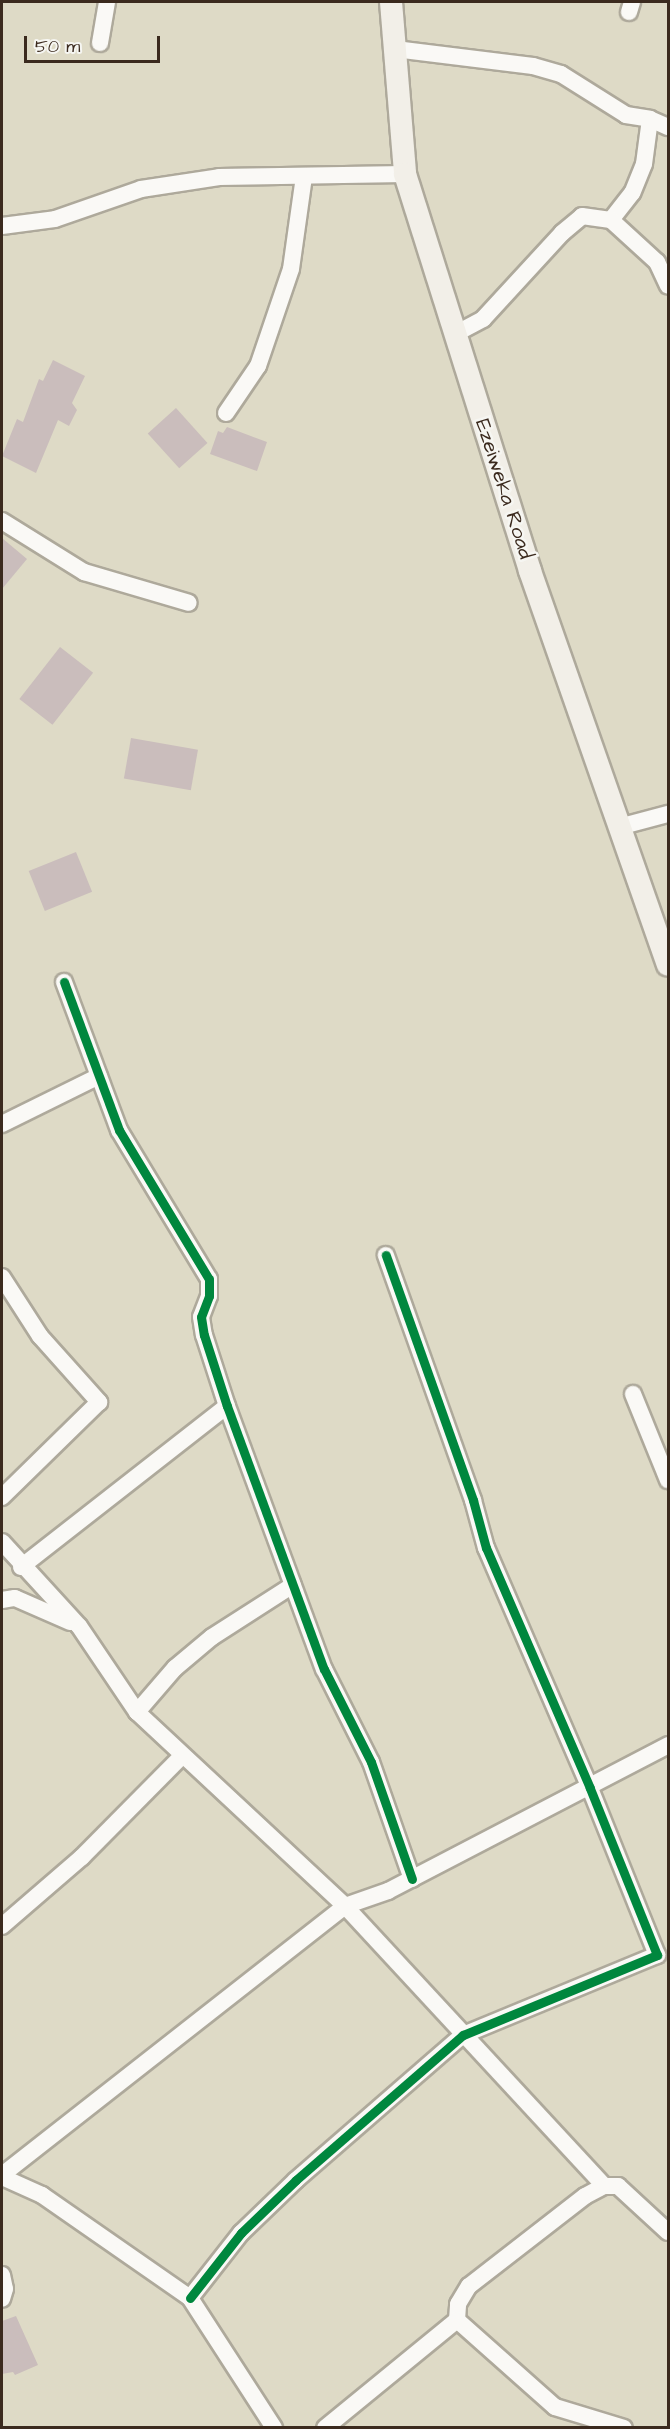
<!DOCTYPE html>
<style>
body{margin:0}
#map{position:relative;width:670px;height:2429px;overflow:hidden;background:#dedac6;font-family:"Architects Daughter",sans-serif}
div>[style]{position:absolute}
.building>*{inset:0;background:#cabdbc;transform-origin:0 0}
.roads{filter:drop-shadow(2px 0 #aea99b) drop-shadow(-2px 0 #aea99b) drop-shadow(0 2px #aea99b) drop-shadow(0 -2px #aea99b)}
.minor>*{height:16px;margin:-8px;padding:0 8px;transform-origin:8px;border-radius:8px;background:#faf9f6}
.secondary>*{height:22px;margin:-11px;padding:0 11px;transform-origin:11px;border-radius:11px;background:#f2efe8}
.cycleway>*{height:9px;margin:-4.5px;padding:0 4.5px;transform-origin:4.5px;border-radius:4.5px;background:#00873e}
span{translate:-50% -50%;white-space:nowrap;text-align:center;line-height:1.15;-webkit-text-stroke:5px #f6f6f2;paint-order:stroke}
.street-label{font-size:21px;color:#3b2a1e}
.frame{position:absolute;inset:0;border:3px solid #3b2a1e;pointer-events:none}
.scale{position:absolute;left:24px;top:36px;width:136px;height:27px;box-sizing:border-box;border:3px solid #3b2a1e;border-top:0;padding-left:8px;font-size:18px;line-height:21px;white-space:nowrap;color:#3b2a1e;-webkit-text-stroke:4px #f6f6f2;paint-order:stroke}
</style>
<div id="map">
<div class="building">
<div style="clip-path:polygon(53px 360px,85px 376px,72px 403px,77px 410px,69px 426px,58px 420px,36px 473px,2px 456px,17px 419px,23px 422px,39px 379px,43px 381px)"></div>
<div style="left:176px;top:408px;width:47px;height:38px;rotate:48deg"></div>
<div style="clip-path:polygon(227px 427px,267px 442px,257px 471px,210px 454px,218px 431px,223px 433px)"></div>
<div style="clip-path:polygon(2px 538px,27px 559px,2px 589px)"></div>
<div style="left:60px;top:647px;width:42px;height:66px;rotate:38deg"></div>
<div style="left:131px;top:738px;width:68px;height:41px;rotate:10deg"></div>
<div style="left:76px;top:852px;width:43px;height:51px;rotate:68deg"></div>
<div style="clip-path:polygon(16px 2316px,38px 2365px,15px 2375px,13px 2372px,2px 2374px,2px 2321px)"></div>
</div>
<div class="roads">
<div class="minor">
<div style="left:629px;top:12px;width:10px;rotate:-73deg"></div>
<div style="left:100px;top:43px;width:42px;rotate:-80.3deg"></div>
<div style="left:395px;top:49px;width:139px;rotate:7deg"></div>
<div style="left:533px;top:66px;width:29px;rotate:16deg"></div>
<div style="left:561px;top:74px;width:77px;rotate:32.2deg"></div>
<div style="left:626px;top:115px;width:24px;rotate:9deg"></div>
<div style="left:650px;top:119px;width:45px;rotate:97.6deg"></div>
<div style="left:644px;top:164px;width:31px;rotate:112deg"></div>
<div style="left:632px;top:193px;width:34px;rotate:128deg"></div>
<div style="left:650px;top:119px;width:20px;rotate:24deg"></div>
<div style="left:2px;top:226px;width:53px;rotate:-7.5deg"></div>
<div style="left:55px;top:219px;width:91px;rotate:-19.2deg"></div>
<div style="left:141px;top:189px;width:79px;rotate:-8.7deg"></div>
<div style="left:219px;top:177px;width:186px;rotate:-0.9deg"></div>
<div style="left:455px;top:334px;width:32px;rotate:-28deg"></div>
<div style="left:483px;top:319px;width:117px;rotate:-47.4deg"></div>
<div style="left:562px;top:233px;width:26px;rotate:-40deg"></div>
<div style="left:582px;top:216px;width:29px;rotate:8deg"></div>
<div style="left:611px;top:220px;width:62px;rotate:42.4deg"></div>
<div style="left:657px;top:262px;width:26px;rotate:65deg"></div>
<div style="left:226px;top:413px;width:57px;rotate:-55.8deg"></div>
<div style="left:258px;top:366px;width:102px;rotate:-71.2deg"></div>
<div style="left:291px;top:269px;width:94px;rotate:-82deg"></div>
<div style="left:2px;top:521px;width:97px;rotate:31.9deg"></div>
<div style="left:84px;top:572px;width:109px;rotate:16.4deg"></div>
<div style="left:619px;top:827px;width:51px;rotate:-14.9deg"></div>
<div style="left:64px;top:982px;width:158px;rotate:69.6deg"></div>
<div style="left:119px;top:1130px;width:174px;rotate:58.9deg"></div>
<div style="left:209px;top:1279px;width:17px;rotate:90deg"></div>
<div style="left:209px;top:1296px;width:22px;rotate:111deg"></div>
<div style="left:201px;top:1317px;width:18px;rotate:81deg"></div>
<div style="left:204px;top:1335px;width:75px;rotate:72.1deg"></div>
<div style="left:227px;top:1406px;width:280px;rotate:69.8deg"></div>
<div style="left:324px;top:1669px;width:104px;rotate:63.2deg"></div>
<div style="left:371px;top:1762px;width:124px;rotate:70.7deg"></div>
<div style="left:2px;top:1124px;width:108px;rotate:-26.3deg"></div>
<div style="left:2px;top:1277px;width:70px;rotate:57.2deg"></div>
<div style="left:40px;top:1336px;width:89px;rotate:48.2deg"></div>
<div style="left:99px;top:1402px;width:136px;rotate:135.6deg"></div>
<div style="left:633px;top:1394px;width:93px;rotate:67.9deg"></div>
<div style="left:2px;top:1542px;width:114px;rotate:47.5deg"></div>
<div style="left:79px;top:1626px;width:104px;rotate:56deg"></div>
<div style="left:137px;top:1712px;width:284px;rotate:43deg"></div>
<div style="left:345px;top:1906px;width:381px;rotate:47.2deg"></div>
<div style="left:21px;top:1567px;width:261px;rotate:-38deg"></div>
<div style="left:2px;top:1600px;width:13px;rotate:-9deg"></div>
<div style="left:15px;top:1598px;width:60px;rotate:23.6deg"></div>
<div style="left:137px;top:1712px;width:58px;rotate:-49.2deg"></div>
<div style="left:175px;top:1668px;width:48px;rotate:-40deg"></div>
<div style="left:212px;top:1637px;width:96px;rotate:-32.7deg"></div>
<div style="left:2px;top:1926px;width:106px;rotate:-40.8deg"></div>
<div style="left:82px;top:1857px;width:142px;rotate:-45.3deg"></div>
<div style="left:2px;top:2175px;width:436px;rotate:-38.1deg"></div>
<div style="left:345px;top:1906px;width:46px;rotate:-19.2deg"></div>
<div style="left:388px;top:1891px;width:316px;rotate:-27.5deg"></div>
<div style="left:2px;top:2177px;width:44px;rotate:24.2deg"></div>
<div style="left:42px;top:2195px;width:180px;rotate:34.8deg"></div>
<div style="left:190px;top:2298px;width:155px;rotate:57.1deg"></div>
<div style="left:2px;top:2275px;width:14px;rotate:78deg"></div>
<div style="left:5px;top:2289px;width:10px;rotate:107deg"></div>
<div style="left:190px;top:2298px;width:83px;rotate:-51.9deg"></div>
<div style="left:241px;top:2233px;width:76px;rotate:-43.9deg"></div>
<div style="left:296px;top:2180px;width:221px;rotate:-41deg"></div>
<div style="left:463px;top:2035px;width:210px;rotate:-22.4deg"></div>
<div style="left:657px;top:1955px;width:180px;rotate:-111.9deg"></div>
<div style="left:590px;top:1788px;width:262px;rotate:-113.4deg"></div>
<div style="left:486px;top:1548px;width:50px;rotate:-105.2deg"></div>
<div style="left:473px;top:1500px;width:260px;rotate:-109.6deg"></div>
<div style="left:457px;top:2320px;width:16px;rotate:-86deg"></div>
<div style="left:458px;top:2304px;width:21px;rotate:-59deg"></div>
<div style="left:469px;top:2286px;width:147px;rotate:-37.8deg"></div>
<div style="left:585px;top:2196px;width:21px;rotate:-28deg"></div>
<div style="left:604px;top:2186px;width:14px"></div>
<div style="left:618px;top:2186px;width:68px;rotate:42.6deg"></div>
<div style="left:325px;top:2428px;width:171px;rotate:-39.3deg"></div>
<div style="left:457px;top:2320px;width:131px;rotate:41.6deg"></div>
<div style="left:555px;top:2407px;width:72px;rotate:16.9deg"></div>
</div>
<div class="secondary">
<div style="left:391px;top:2px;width:173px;rotate:85.3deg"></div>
<div style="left:405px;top:174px;width:416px;rotate:72.5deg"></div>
<div style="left:530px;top:571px;width:417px;rotate:70.7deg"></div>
</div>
</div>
<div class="cycleway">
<div style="left:64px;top:982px;width:158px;rotate:69.6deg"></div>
<div style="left:119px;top:1130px;width:174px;rotate:58.9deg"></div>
<div style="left:209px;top:1279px;width:17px;rotate:90deg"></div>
<div style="left:209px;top:1296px;width:22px;rotate:111deg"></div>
<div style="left:201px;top:1317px;width:18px;rotate:81deg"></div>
<div style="left:204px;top:1335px;width:75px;rotate:72.1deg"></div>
<div style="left:227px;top:1406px;width:280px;rotate:69.8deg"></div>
<div style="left:324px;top:1669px;width:104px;rotate:63.2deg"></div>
<div style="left:371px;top:1762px;width:124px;rotate:70.7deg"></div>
<div style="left:190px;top:2298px;width:83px;rotate:-51.9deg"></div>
<div style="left:241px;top:2233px;width:76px;rotate:-43.9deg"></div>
<div style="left:296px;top:2180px;width:221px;rotate:-41deg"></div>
<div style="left:463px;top:2035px;width:210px;rotate:-22.4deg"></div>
<div style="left:657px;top:1955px;width:180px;rotate:-111.9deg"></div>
<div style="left:590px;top:1788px;width:262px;rotate:-113.4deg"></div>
<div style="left:486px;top:1548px;width:50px;rotate:-105.2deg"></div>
<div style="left:473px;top:1500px;width:260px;rotate:-109.6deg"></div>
</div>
<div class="street-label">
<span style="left:504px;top:489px;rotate:72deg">Ezeiweka Road</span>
</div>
<div class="frame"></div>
<div class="scale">50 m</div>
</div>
